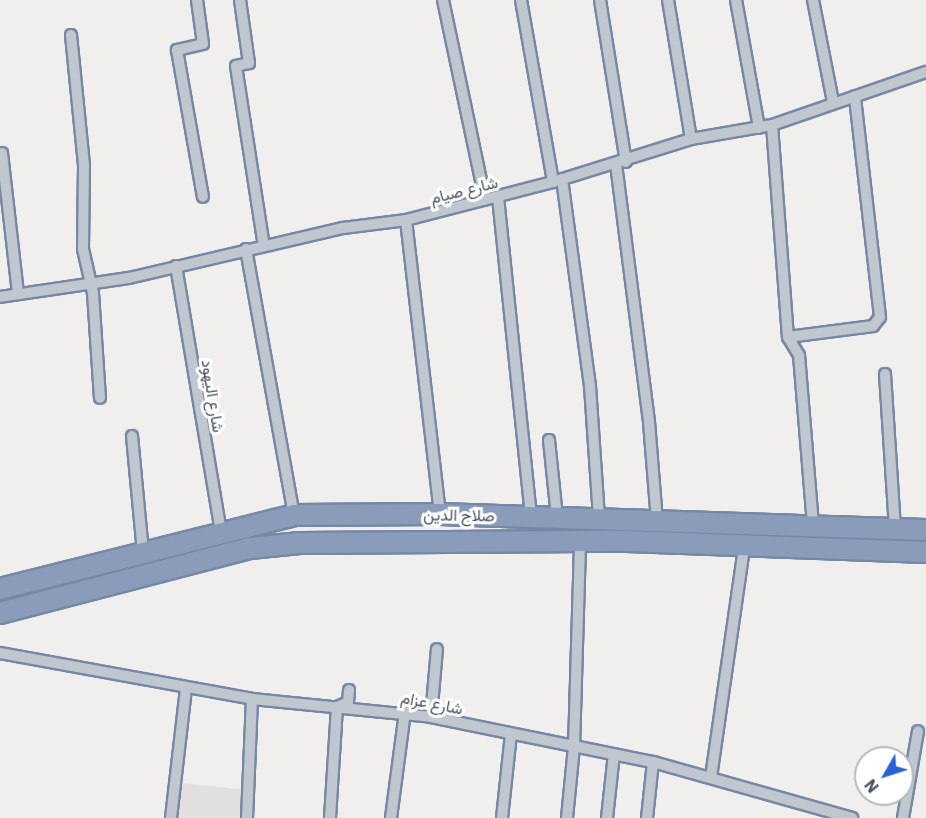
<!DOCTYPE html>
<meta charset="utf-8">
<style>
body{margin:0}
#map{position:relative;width:926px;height:818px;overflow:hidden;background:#f1efee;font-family:"IBM Plex Sans",Vazirmatn,sans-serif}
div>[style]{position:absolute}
.education>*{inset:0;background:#e2e0df}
.roads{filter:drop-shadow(2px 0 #7588a5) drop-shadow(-2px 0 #7588a5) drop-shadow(0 2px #7588a5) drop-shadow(0 -2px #7588a5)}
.street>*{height:10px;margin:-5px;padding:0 5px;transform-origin:5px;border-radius:5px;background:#c0c7cf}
.highway>*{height:20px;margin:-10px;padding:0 10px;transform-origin:10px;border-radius:10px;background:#8a9cb9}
span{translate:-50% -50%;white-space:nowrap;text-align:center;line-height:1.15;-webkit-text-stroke:6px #fff;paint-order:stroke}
.street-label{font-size:16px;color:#48505a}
.north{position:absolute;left:854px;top:746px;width:60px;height:60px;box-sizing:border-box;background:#fff;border:2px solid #b6b9bd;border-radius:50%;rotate:231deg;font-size:16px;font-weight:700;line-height:24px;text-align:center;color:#48505a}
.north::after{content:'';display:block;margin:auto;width:21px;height:27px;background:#2762d2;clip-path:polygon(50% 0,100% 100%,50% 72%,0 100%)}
</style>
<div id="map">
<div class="education">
<div style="clip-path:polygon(181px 783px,247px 790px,246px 818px,176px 818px)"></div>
</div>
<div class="roads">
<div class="street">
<div style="left:197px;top:0;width:44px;rotate:82.2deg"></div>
<div style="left:203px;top:44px;width:27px;rotate:167deg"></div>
<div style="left:177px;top:50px;width:149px;rotate:80deg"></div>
<div style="left:240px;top:0;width:64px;rotate:81.9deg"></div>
<div style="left:249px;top:63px;width:13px;rotate:167deg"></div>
<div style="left:236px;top:66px;width:182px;rotate:81.2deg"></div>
<div style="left:443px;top:0;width:204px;rotate:78.1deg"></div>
<div style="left:521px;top:0;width:185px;rotate:80deg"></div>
<div style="left:600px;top:0;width:164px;rotate:80.9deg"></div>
<div style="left:668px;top:0;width:141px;rotate:80.6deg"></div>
<div style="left:736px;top:0;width:130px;rotate:79.8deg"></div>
<div style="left:813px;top:0;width:104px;rotate:78.9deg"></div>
<div style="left:71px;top:35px;width:132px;rotate:84.3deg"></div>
<div style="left:84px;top:166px;width:83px;rotate:90.7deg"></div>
<div style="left:83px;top:249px;width:45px;rotate:77.2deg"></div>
<div style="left:93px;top:293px;width:105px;rotate:86.2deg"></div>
<div style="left:772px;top:125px;width:213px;rotate:85.7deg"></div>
<div style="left:788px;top:337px;width:21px;rotate:59deg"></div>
<div style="left:799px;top:355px;width:173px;rotate:85.3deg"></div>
<div style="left:2px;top:153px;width:142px;rotate:83.5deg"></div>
<div style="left:616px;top:164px;width:260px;rotate:82.7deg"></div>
<div style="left:649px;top:422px;width:99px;rotate:85.4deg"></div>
<div style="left:562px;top:179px;width:209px;rotate:82.3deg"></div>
<div style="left:590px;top:386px;width:132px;rotate:86.1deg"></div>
<div style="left:498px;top:197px;width:323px;rotate:84.1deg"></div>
<div style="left:406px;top:220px;width:296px;rotate:83.4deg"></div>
<div style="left:246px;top:249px;width:270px;rotate:79.8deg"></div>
<div style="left:176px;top:266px;width:269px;rotate:80.4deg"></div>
<div style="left:0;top:297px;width:130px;rotate:-8.4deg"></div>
<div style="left:129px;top:278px;width:220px;rotate:-13.2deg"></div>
<div style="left:343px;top:228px;width:64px;rotate:-7.2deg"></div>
<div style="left:406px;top:220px;width:152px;rotate:-14.5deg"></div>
<div style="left:553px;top:182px;width:145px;rotate:-17.3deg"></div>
<div style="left:691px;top:139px;width:82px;rotate:-9.8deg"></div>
<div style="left:772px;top:125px;width:163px;rotate:-19deg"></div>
<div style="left:788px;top:337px;width:86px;rotate:-7.4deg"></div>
<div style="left:873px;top:326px;width:11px;rotate:-52deg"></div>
<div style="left:880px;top:317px;width:222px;rotate:-96.5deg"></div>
<div style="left:885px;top:374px;width:156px;rotate:86.3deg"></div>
<div style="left:132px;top:436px;width:117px;rotate:84.6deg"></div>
<div style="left:549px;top:440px;width:78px;rotate:84.1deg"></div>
<div style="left:0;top:653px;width:256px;rotate:10.3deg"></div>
<div style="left:252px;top:699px;width:180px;rotate:5.7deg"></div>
<div style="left:431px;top:717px;width:227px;rotate:11.5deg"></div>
<div style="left:653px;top:762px;width:207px;rotate:15.7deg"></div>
<div style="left:431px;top:717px;width:68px;rotate:-85deg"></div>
<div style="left:711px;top:777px;width:231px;rotate:-81.8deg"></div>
<div style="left:171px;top:818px;width:131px;rotate:-83.4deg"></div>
<div style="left:247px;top:818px;width:119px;rotate:-87.6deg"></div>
<div style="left:330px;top:818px;width:111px;rotate:-86.4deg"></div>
<div style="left:337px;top:707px;width:12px;rotate:-24deg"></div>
<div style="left:348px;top:702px;width:12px;rotate:-85deg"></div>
<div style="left:391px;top:818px;width:107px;rotate:-82.5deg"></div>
<div style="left:502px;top:818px;width:84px;rotate:-83.9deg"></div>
<div style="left:567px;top:818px;width:71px;rotate:-84.4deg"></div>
<div style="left:574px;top:747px;width:206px;rotate:-88.3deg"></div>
<div style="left:607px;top:818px;width:64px;rotate:-83.8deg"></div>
<div style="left:647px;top:818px;width:56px;rotate:-83.9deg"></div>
<div style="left:903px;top:818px;width:88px;rotate:-80.2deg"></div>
</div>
<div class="highway">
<div style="left:0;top:589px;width:303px;rotate:-14.1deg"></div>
<div style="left:294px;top:515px;width:146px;rotate:-0.4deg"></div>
<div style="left:440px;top:514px;width:486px;rotate:1.9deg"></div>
<div style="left:0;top:613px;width:258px;rotate:-14.6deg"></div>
<div style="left:250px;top:548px;width:50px;rotate:-5.7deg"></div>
<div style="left:300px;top:543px;width:327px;rotate:-0.4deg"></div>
<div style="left:627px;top:541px;width:299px;rotate:2.1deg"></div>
</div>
</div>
<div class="street-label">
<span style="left:464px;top:190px;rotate:-14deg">شارع صيام</span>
<span style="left:213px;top:396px;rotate:81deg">شارع اليهود</span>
<span style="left:459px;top:515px;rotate:1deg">صلاح الدين</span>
<span style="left:432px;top:703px;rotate:11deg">شارع عزام</span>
</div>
<div class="north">N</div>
</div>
